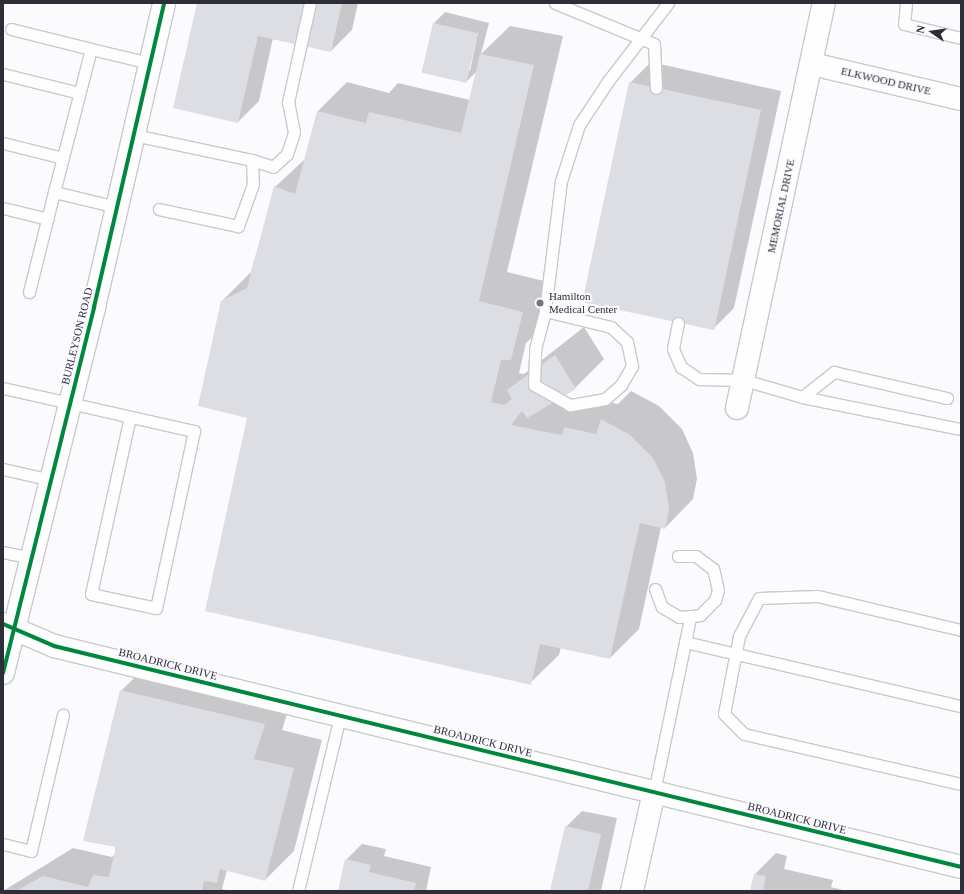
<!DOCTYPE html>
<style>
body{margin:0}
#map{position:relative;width:964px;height:894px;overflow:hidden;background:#fbfbfe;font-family:"Times New Roman",serif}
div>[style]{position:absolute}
.shadow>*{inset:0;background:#0003}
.building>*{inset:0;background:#dddee3;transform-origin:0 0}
.roads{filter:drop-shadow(1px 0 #c8c9cf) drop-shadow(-1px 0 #c8c9cf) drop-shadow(0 1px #c8c9cf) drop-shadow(0 -1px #c8c9cf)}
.service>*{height:11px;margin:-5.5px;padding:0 5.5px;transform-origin:5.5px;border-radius:5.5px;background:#fefeff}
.minor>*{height:22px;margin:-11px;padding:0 11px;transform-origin:11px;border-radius:11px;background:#fefeff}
.cycleway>*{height:4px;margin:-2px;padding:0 2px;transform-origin:2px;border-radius:2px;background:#00873e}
.dots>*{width:11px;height:11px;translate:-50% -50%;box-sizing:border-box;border:2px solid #fafaff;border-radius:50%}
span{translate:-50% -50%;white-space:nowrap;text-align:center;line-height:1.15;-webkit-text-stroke:4px #fafaff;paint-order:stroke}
.street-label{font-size:11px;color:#2d2e37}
.poi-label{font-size:11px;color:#2d2e37}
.left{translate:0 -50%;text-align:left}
.frame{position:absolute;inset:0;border:4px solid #2d2e37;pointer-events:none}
.north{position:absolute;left:912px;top:12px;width:40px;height:40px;-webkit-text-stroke:3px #fafaff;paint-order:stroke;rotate:283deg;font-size:11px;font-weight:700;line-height:16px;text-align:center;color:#2d2e37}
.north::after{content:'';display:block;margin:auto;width:14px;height:18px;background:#2d2e37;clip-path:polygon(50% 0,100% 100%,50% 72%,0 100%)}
</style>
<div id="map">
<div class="shadow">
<div style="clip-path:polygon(198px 3px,358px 3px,352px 30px,331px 51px,273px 38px,259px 101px,238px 122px)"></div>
<div style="clip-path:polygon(evenodd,445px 12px,489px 23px,481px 54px,510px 26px,563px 36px,507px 272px,552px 283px,540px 330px,526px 343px,519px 373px,524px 374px,584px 327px,604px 359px,575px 388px,556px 399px,594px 399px,618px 404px,631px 391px,659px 406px,682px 429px,693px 453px,697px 479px,693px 499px,665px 528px,661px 527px,639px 629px,610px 658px,561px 647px,559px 655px,530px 683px,249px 417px,222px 301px,251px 272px,275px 187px,305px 159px,318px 111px,347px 82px,389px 93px,398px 83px,470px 100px,476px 72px,466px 82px,422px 72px,434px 23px,445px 12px,479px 28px,470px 71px,468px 71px,479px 28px)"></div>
<div style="clip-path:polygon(651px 62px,781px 91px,734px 308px,713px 329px,630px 83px)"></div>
<div style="clip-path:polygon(150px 662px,293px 695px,282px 730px,322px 740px,294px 851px,265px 880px,227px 870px,222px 889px,231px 891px,3px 891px,73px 848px,112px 857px,115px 854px,121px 691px)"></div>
<div style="clip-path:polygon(582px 811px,617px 818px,601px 891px,552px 891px,566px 827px)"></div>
<div style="clip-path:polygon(362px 844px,386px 849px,384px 856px,431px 867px,426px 891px,339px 891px,346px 860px)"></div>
<div style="clip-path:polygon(776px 853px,787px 856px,784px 869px,833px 880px,831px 887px,847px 891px,751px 891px,755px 874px)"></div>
</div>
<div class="building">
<div style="clip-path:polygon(197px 3px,342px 3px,331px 52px,258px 36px,238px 123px,173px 108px)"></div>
<div style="left:433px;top:23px;width:46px;height:51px;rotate:13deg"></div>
<div style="clip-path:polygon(480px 54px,534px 65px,479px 301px,523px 312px,511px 360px,501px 360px,491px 402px,504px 405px,512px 399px,507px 390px,555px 355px,576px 389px,527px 418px,522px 411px,511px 425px,562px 435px,564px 427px,596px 434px,601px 419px,630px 435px,653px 458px,665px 482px,669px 509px,665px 529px,640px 523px,610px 659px,540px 644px,531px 685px,205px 611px,247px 418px,198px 406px,221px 301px,247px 288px,274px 186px,295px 194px,317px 111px,366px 123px,369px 112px,461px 133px)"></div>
<div style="left:629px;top:82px;width:135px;height:225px;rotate:12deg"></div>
<div style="clip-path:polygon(120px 690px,265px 724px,254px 759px,294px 768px,265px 881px,220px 869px,217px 883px,204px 881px,202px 891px,16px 891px,43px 876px,88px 887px,93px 875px,109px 877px,116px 847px,83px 841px)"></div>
<div style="left:565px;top:826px;width:37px;height:66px;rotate:13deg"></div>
<div style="clip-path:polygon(345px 859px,371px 865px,369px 872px,416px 883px,414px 891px,338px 891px)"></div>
<div style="clip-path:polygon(754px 874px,766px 876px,763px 891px,750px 891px)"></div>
</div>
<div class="roads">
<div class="service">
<div style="left:555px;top:3px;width:107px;rotate:22.5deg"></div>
<div style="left:654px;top:44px;width:44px;rotate:87.4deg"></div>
<div style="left:906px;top:3px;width:21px;rotate:95deg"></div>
<div style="left:904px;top:24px;width:59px;rotate:13.8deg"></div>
<div style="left:11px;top:29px;width:82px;rotate:14deg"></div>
<div style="left:3px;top:74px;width:79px;rotate:13.9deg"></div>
<div style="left:134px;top:135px;width:121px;rotate:12deg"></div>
<div style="left:252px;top:160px;width:24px;rotate:88deg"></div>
<div style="left:253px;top:184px;width:45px;rotate:109.7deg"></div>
<div style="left:238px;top:226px;width:81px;rotate:-167.9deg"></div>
<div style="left:3px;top:143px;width:62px;rotate:14deg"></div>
<div style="left:252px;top:160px;width:22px;rotate:18deg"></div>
<div style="left:273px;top:167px;width:19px;rotate:-43deg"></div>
<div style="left:287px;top:154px;width:23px;rotate:-72deg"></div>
<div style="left:294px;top:132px;width:31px;rotate:-101deg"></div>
<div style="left:288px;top:102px;width:101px;rotate:-77.5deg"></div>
<div style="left:117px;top:207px;width:65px;rotate:-166.6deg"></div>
<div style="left:54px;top:192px;width:148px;rotate:-75.5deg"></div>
<div style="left:91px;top:49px;width:61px;rotate:13.3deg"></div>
<div style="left:3px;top:208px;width:46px;rotate:13.7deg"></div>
<div style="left:29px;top:292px;width:103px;rotate:-76deg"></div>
<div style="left:545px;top:311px;width:68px;rotate:13.6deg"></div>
<div style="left:611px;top:327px;width:22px;rotate:43deg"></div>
<div style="left:627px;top:342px;width:25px;rotate:78deg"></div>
<div style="left:632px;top:366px;width:22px;rotate:120deg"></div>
<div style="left:621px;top:385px;width:21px;rotate:139deg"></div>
<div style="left:605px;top:399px;width:36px;rotate:170deg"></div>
<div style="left:570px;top:405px;width:41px;rotate:-150.9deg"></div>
<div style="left:534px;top:385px;width:36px;rotate:-88deg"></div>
<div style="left:535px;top:349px;width:39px;rotate:-75deg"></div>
<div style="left:545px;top:311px;width:131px;rotate:-83deg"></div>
<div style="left:561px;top:181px;width:59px;rotate:-72.2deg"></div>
<div style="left:579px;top:125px;width:53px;rotate:-56.6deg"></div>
<div style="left:608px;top:81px;width:98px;rotate:-52.4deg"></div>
<div style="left:678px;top:323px;width:26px;rotate:101deg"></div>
<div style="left:673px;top:349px;width:20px;rotate:66deg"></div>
<div style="left:681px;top:367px;width:22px;rotate:34deg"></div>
<div style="left:699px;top:379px;width:45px;rotate:1.3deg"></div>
<div style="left:744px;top:380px;width:60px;rotate:16.3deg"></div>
<div style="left:802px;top:397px;width:162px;rotate:11.4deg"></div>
<div style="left:3px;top:388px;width:196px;rotate:12.7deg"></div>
<div style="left:194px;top:431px;width:181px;rotate:102.1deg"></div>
<div style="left:156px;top:608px;width:66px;rotate:-167.8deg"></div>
<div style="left:91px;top:594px;width:181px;rotate:-77.6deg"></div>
<div style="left:802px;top:397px;width:41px;rotate:-38deg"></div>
<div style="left:834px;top:372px;width:116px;rotate:13deg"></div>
<div style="left:3px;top:469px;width:49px;rotate:12.9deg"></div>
<div style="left:3px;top:552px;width:29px;rotate:12deg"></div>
<div style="left:655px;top:589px;width:19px;rotate:69deg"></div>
<div style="left:662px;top:607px;width:20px;rotate:30deg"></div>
<div style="left:679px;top:617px;width:21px;rotate:-5deg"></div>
<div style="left:700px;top:615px;width:21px;rotate:-45deg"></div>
<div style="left:715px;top:600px;width:10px;rotate:-73deg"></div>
<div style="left:718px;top:590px;width:22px;rotate:-103deg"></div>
<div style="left:713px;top:569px;width:21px;rotate:-143deg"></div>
<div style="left:696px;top:556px;width:18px;rotate:180deg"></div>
<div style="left:961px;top:630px;width:148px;rotate:-166.7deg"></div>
<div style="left:817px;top:596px;width:58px;rotate:178deg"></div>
<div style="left:759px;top:598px;width:43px;rotate:117.8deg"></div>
<div style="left:739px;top:636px;width:79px;rotate:100.9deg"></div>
<div style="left:724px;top:714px;width:28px;rotate:45deg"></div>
<div style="left:744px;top:734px;width:223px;rotate:13deg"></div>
<div style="left:685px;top:642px;width:283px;rotate:13.1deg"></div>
<div style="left:654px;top:792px;width:178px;rotate:-78.3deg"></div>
<div style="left:3px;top:844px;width:29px;rotate:14deg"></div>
<div style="left:31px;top:851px;width:140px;rotate:-76.8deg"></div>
<div style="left:298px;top:891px;width:180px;rotate:-76.5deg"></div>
</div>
<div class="minor">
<div style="left:812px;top:64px;width:153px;rotate:13.2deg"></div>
<div style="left:737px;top:408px;width:414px;rotate:-77.9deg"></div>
<div style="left:3px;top:624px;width:56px;rotate:23.3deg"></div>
<div style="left:54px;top:646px;width:934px;rotate:13.69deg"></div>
<div style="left:3px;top:673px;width:377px;rotate:-76deg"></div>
<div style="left:94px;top:307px;width:312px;rotate:-77deg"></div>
<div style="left:632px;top:891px;width:101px;rotate:-77.5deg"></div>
</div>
</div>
<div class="cycleway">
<div style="left:3px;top:624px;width:56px;rotate:23.3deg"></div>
<div style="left:54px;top:646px;width:934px;rotate:13.69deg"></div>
<div style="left:3px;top:673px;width:377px;rotate:-76deg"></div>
<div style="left:94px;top:307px;width:312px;rotate:-77deg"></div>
</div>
<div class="dots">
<div style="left:540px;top:303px;background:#75767d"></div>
</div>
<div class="street-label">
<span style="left:886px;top:81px;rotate:13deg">ELKWOOD DRIVE</span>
<span style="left:781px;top:206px;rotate:-78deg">MEMORIAL DRIVE</span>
<span style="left:77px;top:336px;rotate:-76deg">BURLEYSON ROAD</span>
<span style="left:168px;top:664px;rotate:14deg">BROADRICK DRIVE</span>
<span style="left:483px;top:741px;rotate:14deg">BROADRICK DRIVE</span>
<span style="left:797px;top:818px;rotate:14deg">BROADRICK DRIVE</span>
</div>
<div class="poi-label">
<span class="left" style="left:549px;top:303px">Hamilton<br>Medical Center</span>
</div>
<div class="frame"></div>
<div class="north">N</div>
</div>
